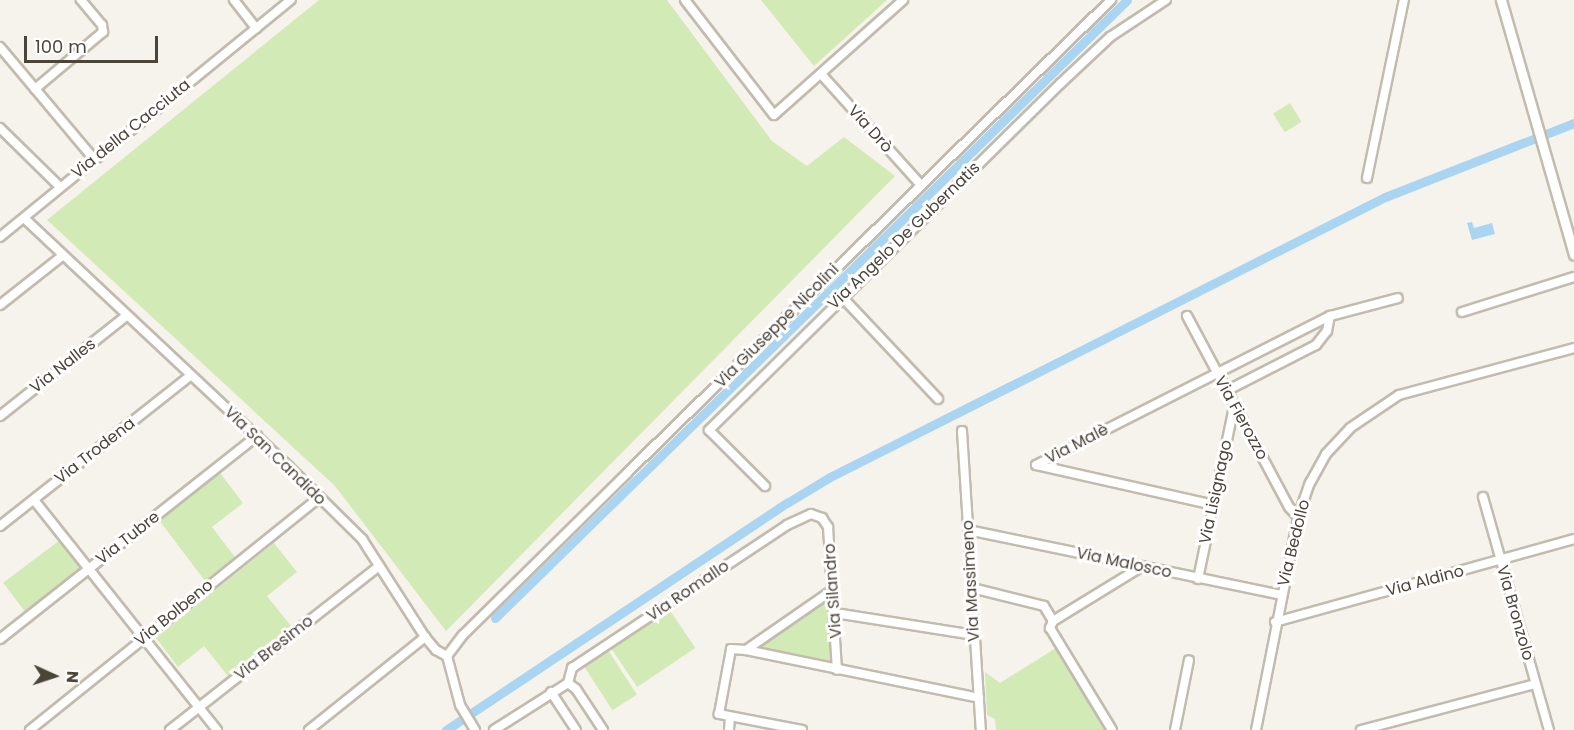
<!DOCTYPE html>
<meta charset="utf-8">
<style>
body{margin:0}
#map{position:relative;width:1574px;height:730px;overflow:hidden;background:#f6f3ec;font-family:Poppins,sans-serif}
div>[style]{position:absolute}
.green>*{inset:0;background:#d2eab5;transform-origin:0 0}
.water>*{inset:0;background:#a9d4f2}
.canal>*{height:9px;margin:-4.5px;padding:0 4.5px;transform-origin:4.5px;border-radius:4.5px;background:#a9d4f2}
.roads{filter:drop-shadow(2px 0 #c2bbae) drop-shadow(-2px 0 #c2bbae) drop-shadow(0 2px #c2bbae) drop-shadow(0 -2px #c2bbae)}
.minor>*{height:8px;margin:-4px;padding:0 4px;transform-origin:4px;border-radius:4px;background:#fff}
.tertiary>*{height:9px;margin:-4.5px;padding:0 4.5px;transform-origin:4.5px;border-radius:4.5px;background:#fff}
span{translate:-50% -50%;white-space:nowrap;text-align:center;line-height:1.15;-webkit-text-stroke:6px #fff;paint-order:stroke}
.street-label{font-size:16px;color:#4b4439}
.north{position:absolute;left:24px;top:646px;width:60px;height:60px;-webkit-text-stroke:4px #fff;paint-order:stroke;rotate:93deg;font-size:16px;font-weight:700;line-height:24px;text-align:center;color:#4b4439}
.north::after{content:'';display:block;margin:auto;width:21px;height:27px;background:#4b4439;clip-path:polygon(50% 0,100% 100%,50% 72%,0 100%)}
.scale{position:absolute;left:24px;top:36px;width:134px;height:27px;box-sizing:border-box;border:3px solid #4b4439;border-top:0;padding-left:8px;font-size:18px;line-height:21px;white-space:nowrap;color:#4b4439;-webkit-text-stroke:4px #fff;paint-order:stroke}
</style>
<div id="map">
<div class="green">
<div style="clip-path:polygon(319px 0,667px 0,772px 141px,807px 166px,844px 137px,895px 176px,446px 631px,335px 486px,47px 220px)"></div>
<div style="clip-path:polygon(761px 0,887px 0,814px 66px)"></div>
<div style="left:1290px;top:103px;width:22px;height:20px;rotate:58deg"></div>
<div style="clip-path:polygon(220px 473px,243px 503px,212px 527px,235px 557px,205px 581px,159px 520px)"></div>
<div style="left:60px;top:540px;width:36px;height:71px;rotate:53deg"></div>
<div style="clip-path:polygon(274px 543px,297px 572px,267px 596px,291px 626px,228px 676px,204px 646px,178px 667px,156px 638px)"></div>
<div style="clip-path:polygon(830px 599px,832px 663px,756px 648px)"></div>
<div style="left:669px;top:609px;width:47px;height:70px;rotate:56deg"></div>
<div style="clip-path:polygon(1056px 648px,1107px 730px,996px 730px,995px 719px,987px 715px,985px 672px,1000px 683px)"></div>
<div style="left:608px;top:650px;width:53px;height:29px;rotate:57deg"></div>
</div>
<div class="water">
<div style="clip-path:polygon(1472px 222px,1474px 228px,1492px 223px,1495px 234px,1472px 240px,1467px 223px)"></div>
</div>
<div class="canal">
<div style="left:495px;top:618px;width:884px;rotate:-44.36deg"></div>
<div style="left:446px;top:730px;width:410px;rotate:-33.7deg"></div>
<div style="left:787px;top:503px;width:50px;rotate:-31.2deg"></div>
<div style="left:830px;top:477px;width:622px;rotate:-26.77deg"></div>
<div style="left:1385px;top:197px;width:203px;rotate:-21.4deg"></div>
</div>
<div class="roads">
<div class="minor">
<div style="left:234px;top:0;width:36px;rotate:52deg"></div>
<div style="left:685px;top:0;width:145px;rotate:52.3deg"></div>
<div style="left:774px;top:115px;width:173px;rotate:-41.7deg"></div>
<div style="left:0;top:47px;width:146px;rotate:50deg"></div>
<div style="left:821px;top:74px;width:148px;rotate:48deg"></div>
<div style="left:35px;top:89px;width:89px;rotate:-40deg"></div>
<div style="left:103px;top:32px;width:7px;rotate:-98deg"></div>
<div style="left:102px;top:25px;width:33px;rotate:-130deg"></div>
<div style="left:0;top:128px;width:83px;rotate:44.5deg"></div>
<div style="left:1367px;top:178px;width:182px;rotate:-78.3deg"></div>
<div style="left:24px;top:218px;width:364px;rotate:43.2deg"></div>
<div style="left:289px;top:467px;width:103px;rotate:44.6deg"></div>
<div style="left:362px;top:539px;width:117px;rotate:57.3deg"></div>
<div style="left:425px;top:637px;width:17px;rotate:50deg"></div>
<div style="left:436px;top:650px;width:13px;rotate:29deg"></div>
<div style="left:447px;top:656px;width:51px;rotate:75.1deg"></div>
<div style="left:460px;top:705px;width:29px;rotate:59deg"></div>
<div style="left:0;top:237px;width:375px;rotate:-39.2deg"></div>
<div style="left:842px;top:297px;width:140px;rotate:46.7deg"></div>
<div style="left:0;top:305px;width:79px;rotate:-38.3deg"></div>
<div style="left:1462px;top:312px;width:117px;rotate:-17.4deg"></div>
<div style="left:1187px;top:316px;width:217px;rotate:61.9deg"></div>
<div style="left:1289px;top:507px;width:13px;rotate:48deg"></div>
<div style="left:1226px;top:391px;width:101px;rotate:-27.1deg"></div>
<div style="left:1316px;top:345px;width:18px;rotate:-52deg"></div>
<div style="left:1327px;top:331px;width:15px;rotate:-79deg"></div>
<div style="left:0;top:416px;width:161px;rotate:-38.4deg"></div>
<div style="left:962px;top:431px;width:300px;rotate:86.4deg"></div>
<div style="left:765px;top:486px;width:79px;rotate:-135deg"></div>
<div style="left:709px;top:430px;width:493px;rotate:-44.6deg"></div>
<div style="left:1060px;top:84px;width:69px;rotate:-43.2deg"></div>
<div style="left:1110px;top:37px;width:67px;rotate:-33.5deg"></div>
<div style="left:1483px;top:497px;width:242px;rotate:74.2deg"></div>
<div style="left:34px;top:500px;width:294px;rotate:51.5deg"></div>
<div style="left:1214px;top:505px;width:182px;rotate:-167.3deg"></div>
<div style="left:1036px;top:465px;width:330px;rotate:-26.9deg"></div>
<div style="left:1330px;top:316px;width:70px;rotate:-14.8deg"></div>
<div style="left:0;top:526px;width:243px;rotate:-38.3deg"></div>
<div style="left:968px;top:530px;width:320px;rotate:11.7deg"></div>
<div style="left:1198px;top:579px;width:177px;rotate:-78.2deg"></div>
<div style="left:972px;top:588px;width:74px;rotate:14deg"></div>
<div style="left:1044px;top:606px;width:17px;rotate:59deg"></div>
<div style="left:835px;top:613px;width:141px;rotate:9deg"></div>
<div style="left:1053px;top:621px;width:8px;rotate:113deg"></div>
<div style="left:1050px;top:628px;width:119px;rotate:58.7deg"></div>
<div style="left:1053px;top:621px;width:103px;rotate:-31.5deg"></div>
<div style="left:1275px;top:622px;width:310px;rotate:-15.5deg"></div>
<div style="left:0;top:639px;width:328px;rotate:-38.3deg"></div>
<div style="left:746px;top:650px;width:107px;rotate:-34.7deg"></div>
<div style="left:447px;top:656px;width:26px;rotate:-53deg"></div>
<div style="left:463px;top:635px;width:231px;rotate:-44.6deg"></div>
<div style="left:627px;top:473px;width:677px;rotate:-44.34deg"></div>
<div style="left:568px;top:683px;width:16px;rotate:-75deg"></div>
<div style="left:572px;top:668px;width:258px;rotate:-33.6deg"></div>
<div style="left:787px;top:525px;width:26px;rotate:-25deg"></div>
<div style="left:811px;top:514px;width:12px;rotate:20deg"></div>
<div style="left:822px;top:518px;width:11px;rotate:56deg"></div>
<div style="left:828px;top:527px;width:143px;rotate:86.4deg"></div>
<div style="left:551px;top:692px;width:45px;rotate:56.7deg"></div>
<div style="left:30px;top:730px;width:371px;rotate:-38.8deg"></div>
<div style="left:170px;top:730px;width:266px;rotate:-38.1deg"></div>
<div style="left:309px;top:730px;width:149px;rotate:-38.7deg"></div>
<div style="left:494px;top:730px;width:88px;rotate:-32.4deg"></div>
<div style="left:568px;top:683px;width:10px;rotate:37deg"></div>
<div style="left:576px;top:689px;width:49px;rotate:56.6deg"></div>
<div style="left:729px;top:730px;width:13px;rotate:-86deg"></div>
<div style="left:802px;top:730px;width:85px;rotate:-169.1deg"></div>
<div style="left:719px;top:714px;width:66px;rotate:-79.5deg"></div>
<div style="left:731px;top:649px;width:15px;rotate:4deg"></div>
<div style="left:746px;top:650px;width:238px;rotate:11.6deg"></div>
<div style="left:1175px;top:730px;width:71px;rotate:-78.7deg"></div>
<div style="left:1256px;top:730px;width:217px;rotate:-78.8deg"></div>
<div style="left:1298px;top:517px;width:36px;rotate:-71deg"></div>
<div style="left:1310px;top:483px;width:33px;rotate:-61deg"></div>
<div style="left:1326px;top:454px;width:35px;rotate:-47deg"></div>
<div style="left:1350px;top:428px;width:59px;rotate:-34deg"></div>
<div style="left:1399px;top:395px;width:181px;rotate:-15deg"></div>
<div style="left:1361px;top:730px;width:180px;rotate:-14.8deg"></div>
</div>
<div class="tertiary">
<div style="left:1501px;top:0;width:265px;rotate:74deg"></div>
</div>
</div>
<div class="street-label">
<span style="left:131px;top:129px;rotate:-39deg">Via della Cacciuta</span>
<span style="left:870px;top:129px;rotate:48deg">Via Drò</span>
<span style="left:904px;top:236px;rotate:-44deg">Via Angelo De Gubernatis</span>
<span style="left:777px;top:326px;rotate:-45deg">Via Giuseppe Nicolini</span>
<span style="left:63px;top:366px;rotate:-38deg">Via Nalles</span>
<span style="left:1241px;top:418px;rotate:61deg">Via Fierozzo</span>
<span style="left:1077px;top:444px;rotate:-27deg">Via Malè</span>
<span style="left:95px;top:451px;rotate:-38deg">Via Trodena</span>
<span style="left:275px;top:456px;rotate:44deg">Via San Candido</span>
<span style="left:1216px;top:492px;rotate:-78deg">Via Lisignago</span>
<span style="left:128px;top:538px;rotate:-38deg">Via Tubre</span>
<span style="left:1294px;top:543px;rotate:-76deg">Via Bedollo</span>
<span style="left:1124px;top:563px;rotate:12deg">Via Malosco</span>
<span style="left:971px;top:581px;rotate:-93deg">Via Massimeno</span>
<span style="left:1425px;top:581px;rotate:-15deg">Via Aldino</span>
<span style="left:688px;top:591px;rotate:-34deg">Via Romallo</span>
<span style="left:833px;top:591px;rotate:-94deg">Via Silandro</span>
<span style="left:174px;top:613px;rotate:-39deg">Via Bolbeno</span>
<span style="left:1515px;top:613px;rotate:74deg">Via Bronzolo</span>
<span style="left:274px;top:648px;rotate:-38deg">Via Bresimo</span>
</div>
<div class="north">N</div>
<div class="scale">100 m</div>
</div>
